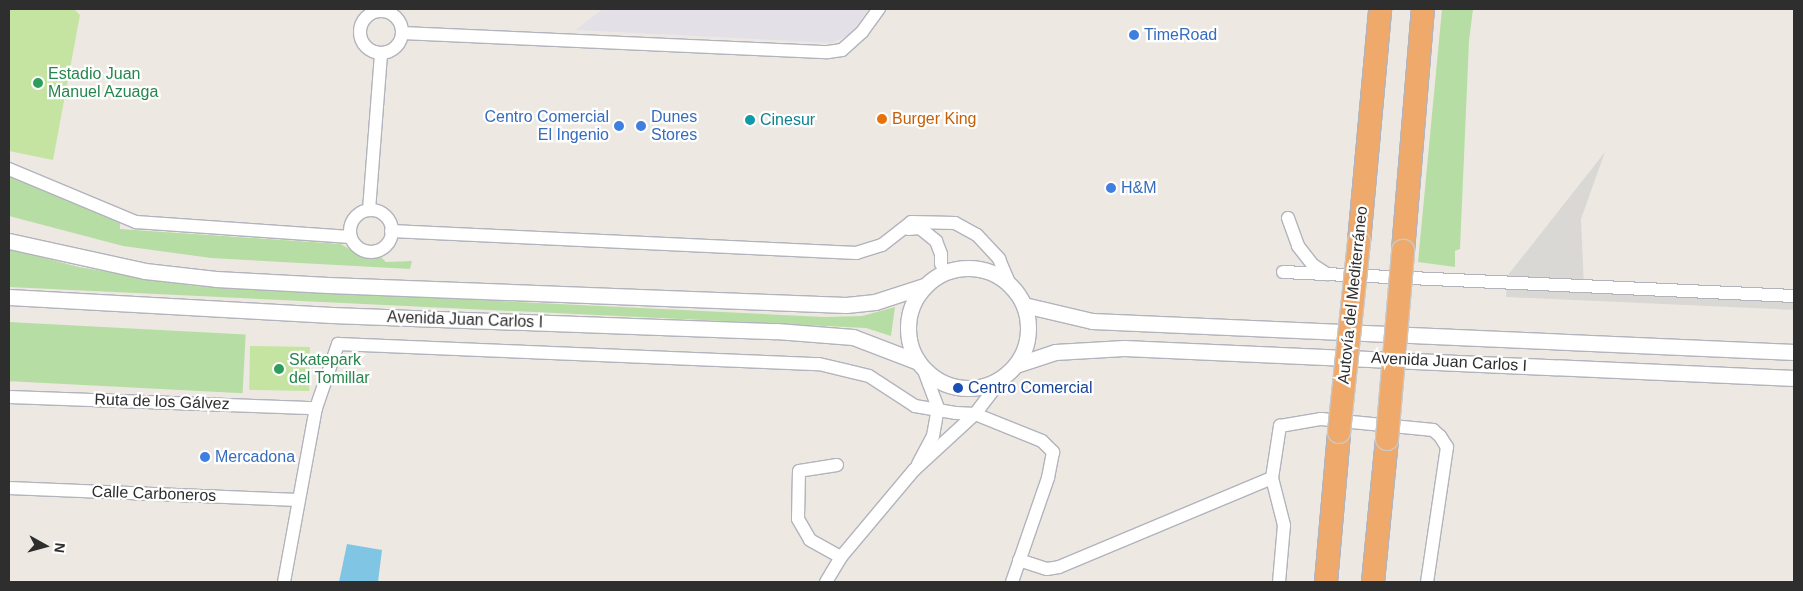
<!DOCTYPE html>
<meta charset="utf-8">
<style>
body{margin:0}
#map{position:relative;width:1803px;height:591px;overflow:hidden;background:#ede9e2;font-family:Arial,sans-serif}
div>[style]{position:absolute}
.industrial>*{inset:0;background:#e3e1e7}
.green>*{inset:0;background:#b6dea4;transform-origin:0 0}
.pitch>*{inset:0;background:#c5e4a1;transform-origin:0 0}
.plaza>*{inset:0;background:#dad8d4}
.water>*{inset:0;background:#80c5e4}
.roads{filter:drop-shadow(1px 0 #b2b3bc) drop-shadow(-1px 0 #b2b3bc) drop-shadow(0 1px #b2b3bc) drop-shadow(0 -1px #b2b3bc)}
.minor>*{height:12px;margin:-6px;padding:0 6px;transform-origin:6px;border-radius:6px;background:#fff}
.minor>.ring{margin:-6px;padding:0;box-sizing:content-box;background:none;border:12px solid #fff;border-radius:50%}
.tertiary>*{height:15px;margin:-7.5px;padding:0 7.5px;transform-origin:7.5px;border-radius:7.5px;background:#fff}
.tertiary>.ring{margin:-7.5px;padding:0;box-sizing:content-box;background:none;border:15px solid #fff;border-radius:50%}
.motorway>*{height:22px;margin:-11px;padding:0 11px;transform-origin:11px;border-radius:11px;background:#efaa6b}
.bridges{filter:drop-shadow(1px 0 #c9c9c9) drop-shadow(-1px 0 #c9c9c9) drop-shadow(0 1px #c9c9c9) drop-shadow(0 -1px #c9c9c9)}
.motorway-bridge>*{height:22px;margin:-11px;padding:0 11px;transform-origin:11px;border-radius:11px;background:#efaa6b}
.dots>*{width:14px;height:14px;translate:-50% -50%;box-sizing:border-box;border:2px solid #fff;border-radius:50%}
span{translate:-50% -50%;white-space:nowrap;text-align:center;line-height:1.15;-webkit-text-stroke:4.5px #fff;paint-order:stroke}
.shop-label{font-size:16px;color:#366cbe}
.left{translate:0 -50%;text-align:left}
.right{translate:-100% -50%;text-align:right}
.leisure-label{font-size:16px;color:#27864d}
.food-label{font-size:16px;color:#c56008}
.culture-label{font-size:16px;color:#0d838f}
.street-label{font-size:16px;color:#2e2e2e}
.transit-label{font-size:16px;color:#164399}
.frame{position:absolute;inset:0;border:10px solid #2e2e2e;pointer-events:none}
.north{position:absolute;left:20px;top:521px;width:50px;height:50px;-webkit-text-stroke:4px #fff;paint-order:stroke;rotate:97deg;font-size:14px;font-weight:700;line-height:20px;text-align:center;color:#2e2e2e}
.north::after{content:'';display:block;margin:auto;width:18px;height:22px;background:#2e2e2e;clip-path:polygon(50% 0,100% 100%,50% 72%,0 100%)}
</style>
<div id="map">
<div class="industrial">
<div style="clip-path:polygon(603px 9px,869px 9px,851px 34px,832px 43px,575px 30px)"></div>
</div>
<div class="green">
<div style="clip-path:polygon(1442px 9px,1473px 9px,1469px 41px,1460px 249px,1455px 251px,1455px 267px,1418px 262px)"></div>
<div style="clip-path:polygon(9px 175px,120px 218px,120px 229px,341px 244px,362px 257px,380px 256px,386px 262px,412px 261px,410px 269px,211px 258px,123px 246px,9px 216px)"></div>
<div style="clip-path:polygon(9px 249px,79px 267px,194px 286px,824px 317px,862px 316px,895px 307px,891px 336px,866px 328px,9px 287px)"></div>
<div style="left:9px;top:322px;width:237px;height:59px;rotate:3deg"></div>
</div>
<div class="pitch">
<div style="clip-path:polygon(9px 9px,74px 9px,80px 15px,53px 160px,9px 151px)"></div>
<div style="left:250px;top:346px;width:60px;height:44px;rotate:1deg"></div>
</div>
<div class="plaza">
<div style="clip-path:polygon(1605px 152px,1581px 219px,1584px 287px,1794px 296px,1794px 310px,1506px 297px,1508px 275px)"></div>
</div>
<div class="water">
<div style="clip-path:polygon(347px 544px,382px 550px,378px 582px,339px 582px)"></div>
</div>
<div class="roads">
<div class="minor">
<div class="ring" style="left:360px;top:11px;width:30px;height:30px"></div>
<div style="left:402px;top:33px;width:426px;rotate:2.6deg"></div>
<div style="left:828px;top:52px;width:14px;rotate:-8deg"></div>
<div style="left:842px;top:50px;width:27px;rotate:-42deg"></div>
<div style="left:862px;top:32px;width:29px;rotate:-54deg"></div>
<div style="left:9px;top:169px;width:138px;rotate:22.7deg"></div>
<div style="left:136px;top:222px;width:215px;rotate:4deg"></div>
<div class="ring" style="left:350px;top:210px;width:30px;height:30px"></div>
<div style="left:369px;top:210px;width:157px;rotate:-85.6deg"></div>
<div style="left:1288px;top:218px;width:30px;rotate:70deg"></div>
<div style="left:1298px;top:246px;width:24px;rotate:52deg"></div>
<div style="left:1313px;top:265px;width:17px;rotate:33deg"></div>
<div style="left:908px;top:229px;width:12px;rotate:-5deg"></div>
<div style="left:920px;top:228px;width:21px;rotate:39deg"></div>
<div style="left:936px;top:241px;width:14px;rotate:69deg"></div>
<div style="left:941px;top:254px;width:10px;rotate:90deg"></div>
<div style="left:391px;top:231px;width:466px;rotate:2.7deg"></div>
<div style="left:856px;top:253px;width:27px;rotate:-17deg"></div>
<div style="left:882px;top:245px;width:37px;rotate:-38deg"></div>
<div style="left:911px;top:222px;width:44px;rotate:1.3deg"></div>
<div style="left:955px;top:223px;width:25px;rotate:29deg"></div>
<div style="left:977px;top:235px;width:33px;rotate:47deg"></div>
<div style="left:999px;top:259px;width:25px;rotate:67deg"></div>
<div style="left:1283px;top:272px;width:512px;rotate:2.69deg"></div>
<div style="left:9px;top:397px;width:307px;rotate:2.1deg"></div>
<div style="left:918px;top:464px;width:32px;rotate:-62deg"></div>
<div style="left:933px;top:436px;width:28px;rotate:-80deg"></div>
<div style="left:938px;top:408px;width:43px;rotate:-110.6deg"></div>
<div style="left:837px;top:465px;width:38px;rotate:171deg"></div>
<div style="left:799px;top:471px;width:48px;rotate:91.2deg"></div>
<div style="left:798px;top:519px;width:24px;rotate:60deg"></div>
<div style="left:810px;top:540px;width:35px;rotate:29deg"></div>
<div style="left:1272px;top:478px;width:49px;rotate:75.7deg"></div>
<div style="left:1284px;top:525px;width:57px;rotate:95deg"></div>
<div style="left:9px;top:488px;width:289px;rotate:2.4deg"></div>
<div style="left:1019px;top:560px;width:29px;rotate:18deg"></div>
<div style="left:1047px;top:569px;width:12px;rotate:-9deg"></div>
<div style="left:1059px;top:567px;width:231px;rotate:-22.7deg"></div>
<div style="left:1272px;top:478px;width:53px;rotate:-81.3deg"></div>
<div style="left:1280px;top:426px;width:42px;rotate:-9.7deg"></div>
<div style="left:1321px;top:419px;width:113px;rotate:5.6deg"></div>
<div style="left:1433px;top:430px;width:9px;rotate:41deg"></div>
<div style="left:1440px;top:436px;width:13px;rotate:58deg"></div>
<div style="left:1447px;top:447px;width:136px;rotate:98.4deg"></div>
<div style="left:284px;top:582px;width:177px;rotate:-79.6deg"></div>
<div style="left:316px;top:408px;width:68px;rotate:-71deg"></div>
<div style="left:338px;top:344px;width:481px;rotate:2.4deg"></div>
<div style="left:819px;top:364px;width:51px;rotate:13.5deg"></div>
<div style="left:869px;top:376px;width:55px;rotate:33.1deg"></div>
<div style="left:915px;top:406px;width:42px;rotate:9.7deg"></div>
<div style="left:956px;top:413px;width:19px;rotate:3deg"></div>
<div style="left:975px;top:414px;width:48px;rotate:-52.7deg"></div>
<div style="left:826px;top:582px;width:29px;rotate:-59deg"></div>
<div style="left:841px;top:557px;width:114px;rotate:-50deg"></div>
<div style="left:914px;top:470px;width:83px;rotate:-42.6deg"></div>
<div style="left:975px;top:414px;width:72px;rotate:21.9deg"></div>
<div style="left:1042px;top:441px;width:16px;rotate:45deg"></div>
<div style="left:1053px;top:452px;width:26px;rotate:101deg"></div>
<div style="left:1048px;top:478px;width:110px;rotate:109.1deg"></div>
</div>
<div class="tertiary">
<div style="left:9px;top:241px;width:139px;rotate:12.4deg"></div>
<div style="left:145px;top:271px;width:71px;rotate:6.4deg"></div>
<div style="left:216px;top:279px;width:112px;rotate:3.1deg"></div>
<div style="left:328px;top:285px;width:518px;rotate:2.21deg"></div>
<div style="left:846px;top:305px;width:29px;rotate:-6deg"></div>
<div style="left:875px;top:302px;width:52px;rotate:-18.1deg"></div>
<div class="ring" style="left:908px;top:268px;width:105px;height:105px"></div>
<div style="left:9px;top:297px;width:323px;rotate:3.2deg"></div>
<div style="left:331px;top:315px;width:445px;rotate:2.1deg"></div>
<div style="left:776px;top:331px;width:77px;rotate:4.5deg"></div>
<div style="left:853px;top:337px;width:70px;rotate:21deg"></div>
<div style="left:1024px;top:305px;width:70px;rotate:13.2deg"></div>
<div style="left:1092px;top:321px;width:703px;rotate:2.53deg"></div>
<div style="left:1016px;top:365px;width:41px;rotate:-18.4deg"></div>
<div style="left:1055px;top:352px;width:69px;rotate:-3.3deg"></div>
<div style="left:1124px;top:348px;width:671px;rotate:2.56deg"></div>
</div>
<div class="motorway">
<div style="left:1359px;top:242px;width:234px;rotate:-84.8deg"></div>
<div style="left:1403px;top:251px;width:243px;rotate:-85.3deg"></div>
<div style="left:1326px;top:582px;width:151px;rotate:-85deg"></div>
<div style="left:1373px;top:582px;width:144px;rotate:-84.4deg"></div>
</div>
</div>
<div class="bridges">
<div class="motorway-bridge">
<div style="left:1339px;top:432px;width:191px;rotate:-84deg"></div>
<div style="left:1387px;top:439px;width:189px;rotate:-85.1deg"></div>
</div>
</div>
<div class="dots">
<div style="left:1134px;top:35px;background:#3f7fe0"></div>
<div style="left:38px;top:83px;background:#2e9e5b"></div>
<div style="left:882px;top:119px;background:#e8710a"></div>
<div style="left:750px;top:120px;background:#0f9aa8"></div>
<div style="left:619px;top:126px;background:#3f7fe0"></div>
<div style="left:641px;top:126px;background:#3f7fe0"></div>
<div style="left:1111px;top:188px;background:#3f7fe0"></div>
<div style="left:279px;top:369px;background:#2e9e5b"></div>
<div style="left:958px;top:388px;background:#1a4fb4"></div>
<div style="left:205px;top:457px;background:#3f7fe0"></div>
</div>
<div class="shop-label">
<span class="left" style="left:1144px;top:35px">TimeRoad</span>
<span class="right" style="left:609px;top:126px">Centro Comercial<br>El Ingenio</span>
<span class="left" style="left:651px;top:126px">Dunes<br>Stores</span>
<span class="left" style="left:1121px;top:188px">H&amp;M</span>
<span class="left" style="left:215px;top:457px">Mercadona</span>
</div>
<div class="leisure-label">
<span class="left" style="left:48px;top:83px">Estadio Juan<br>Manuel Azuaga</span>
<span class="left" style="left:289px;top:369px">Skatepark<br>del Tomillar</span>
</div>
<div class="food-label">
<span class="left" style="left:892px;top:119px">Burger King</span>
</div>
<div class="culture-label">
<span class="left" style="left:760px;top:120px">Cinesur</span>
</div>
<div class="street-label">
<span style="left:1353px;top:295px;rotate:-84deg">Autovía del Mediterráneo</span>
<span style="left:465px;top:320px;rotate:2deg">Avenida Juan Carlos I</span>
<span style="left:1449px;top:362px;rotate:3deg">Avenida Juan Carlos I</span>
<span style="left:162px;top:402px;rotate:2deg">Ruta de los Gálvez</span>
<span style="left:154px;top:494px;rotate:2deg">Calle Carboneros</span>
</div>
<div class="transit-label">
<span class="left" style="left:968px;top:388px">Centro Comercial</span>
</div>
<div class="frame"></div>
<div class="north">N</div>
</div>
